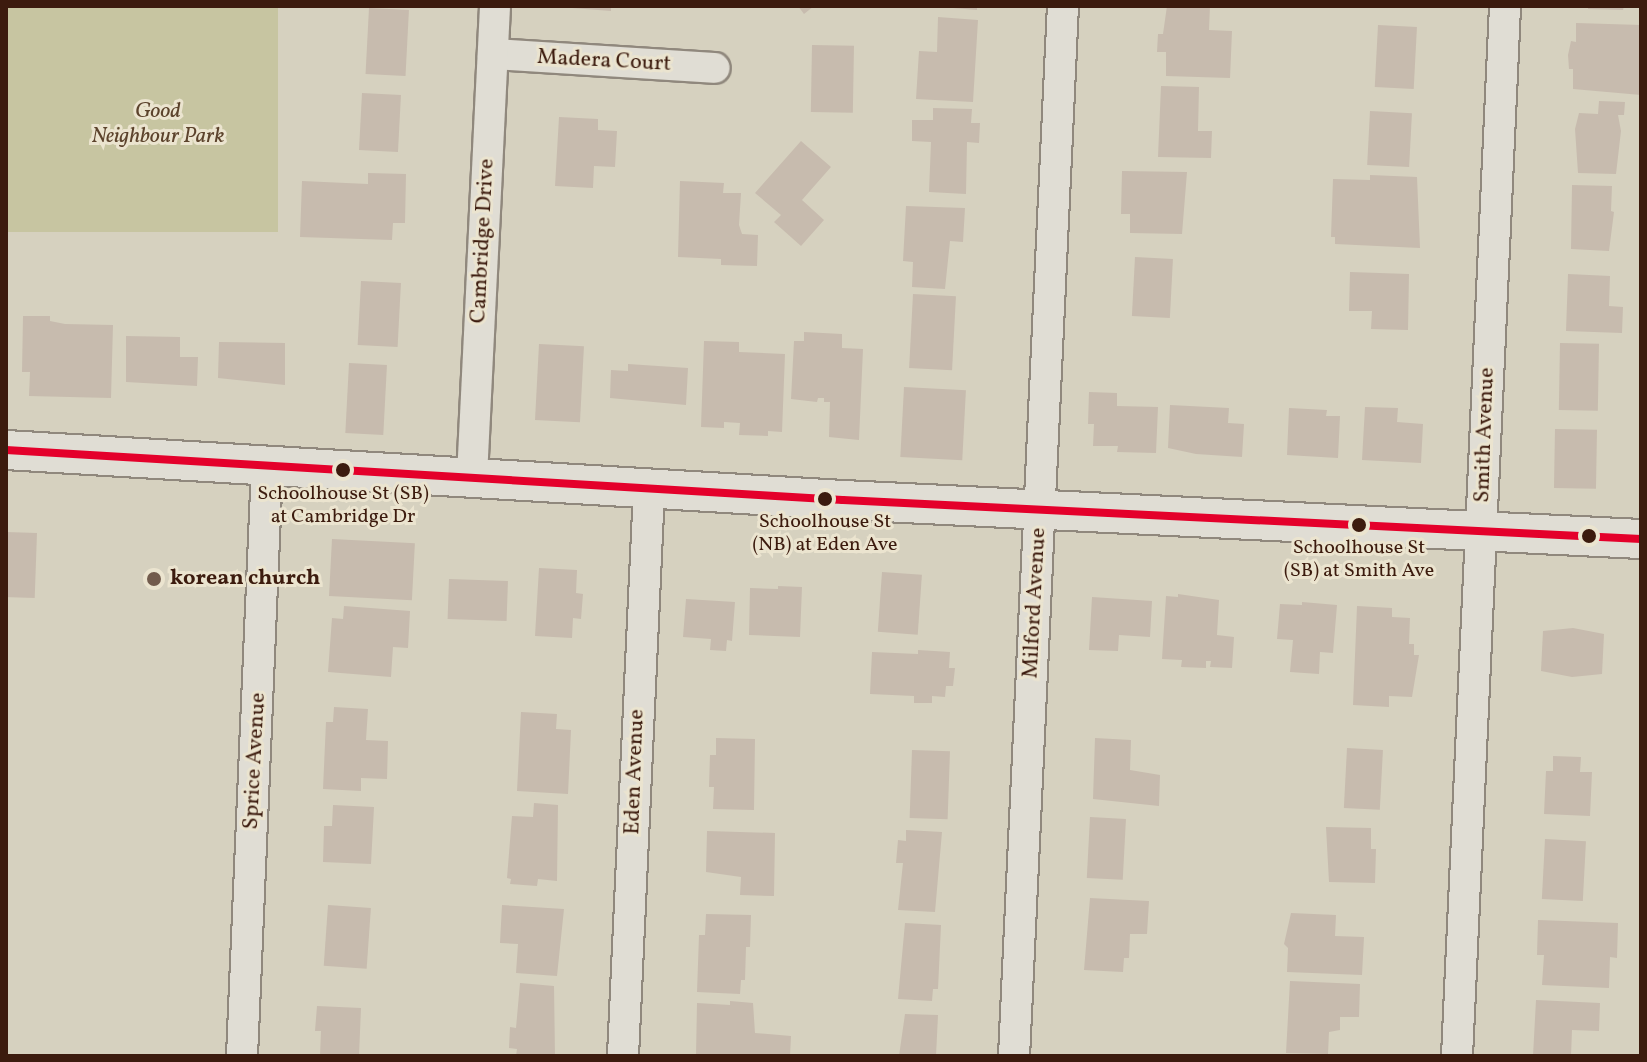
<!DOCTYPE html>
<style>
body{margin:0}
#map{position:relative;width:1647px;height:1062px;overflow:hidden;background:#d6d1bf;font-family:Vollkorn,serif}
div>[style]{position:absolute}
.green>*{inset:0;background:#c7c5a1;transform-origin:0 0}
.building>*{inset:0;background:#c7bbae;transform-origin:0 0}
.roads{filter:drop-shadow(2px 0 #90887d) drop-shadow(-2px 0 #90887d) drop-shadow(0 2px #90887d) drop-shadow(0 -2px #90887d)}
.minor>*{height:30px;margin:-15px;padding:0 15px;transform-origin:15px;border-radius:15px;background:#e0ddd4}
.tertiary>*{height:38px;margin:-19px;padding:0 19px;transform-origin:19px;border-radius:19px;background:#e0ddd4}
.bus-1>*{height:8px;margin:-4px;padding:0 4px;transform-origin:4px;border-radius:4px;background:#e4002b}
.dots>*{width:22px;height:22px;translate:-50% -50%;box-sizing:border-box;border:4px solid #ebe4cf;border-radius:50%}
span{translate:-50% -50%;white-space:nowrap;text-align:center;line-height:1.15;-webkit-text-stroke:6px #ebe4cf;paint-order:stroke}
.bus-label{font-size:20px;color:#3c1b0e}
.street-label{font-size:22px;color:#3c1b0e}
.park-label{font-size:22px;color:#5c432c;font-style:italic}
.poi-label{font-size:22px;color:#3c1b0e;font-weight:700}
.left{translate:0 -50%;text-align:left}
.frame{position:absolute;inset:0;border:8px solid #3c1b0e;pointer-events:none}
</style>
<div id="map">
<div class="green">
<div style="left:6px;top:6px;width:272px;height:226px"></div>
</div>
<div class="building">
<div style="clip-path:polygon(572px 6px,611px 6px,611px 11px,572px 8px)"></div>
<div style="clip-path:polygon(798px 6px,814px 6px,804px 14px)"></div>
<div style="clip-path:polygon(953px 6px,977px 6px,977px 10px,953px 8px)"></div>
<div style="clip-path:polygon(1167px 6px,1210px 6px,1209px 30px,1232px 31px,1230px 78px,1166px 76px,1166px 52px,1157px 52px,1158px 34px,1163px 34px)"></div>
<div style="clip-path:polygon(1588px 6px,1624px 6px,1623px 10px,1588px 9px)"></div>
<div style="left:369px;top:8px;width:40px;height:66px;rotate:3deg"></div>
<div style="clip-path:polygon(938px 17px,978px 20px,973px 102px,916px 99px,919px 51px,937px 52px)"></div>
<div style="clip-path:polygon(1576px 23px,1641px 25px,1641px 95px,1573px 89px,1573px 69px,1569px 69px,1568px 55px,1571px 41px,1576px 42px)"></div>
<div style="left:1378px;top:25px;width:39px;height:62px;rotate:3deg"></div>
<div style="left:812px;top:45px;width:42px;height:67px;rotate:1deg"></div>
<div style="clip-path:polygon(1161px 86px,1199px 87px,1198px 131px,1212px 131px,1211px 158px,1158px 157px)"></div>
<div style="left:362px;top:93px;width:39px;height:57px;rotate:3deg"></div>
<div style="clip-path:polygon(1599px 101px,1625px 102px,1624px 115px,1618px 115px,1621px 131px,1616px 174px,1578px 173px,1575px 129px,1579px 113px,1598px 114px)"></div>
<div style="clip-path:polygon(933px 108px,972px 109px,971px 123px,980px 123px,979px 143px,967px 142px,966px 194px,929px 192px,931px 142px,912px 141px,912px 120px,933px 120px)"></div>
<div style="left:1370px;top:111px;width:42px;height:54px;rotate:3deg"></div>
<div style="clip-path:polygon(559px 117px,598px 119px,598px 130px,617px 131px,615px 167px,594px 166px,593px 188px,555px 186px)"></div>
<div style="clip-path:polygon(801px 141px,831px 167px,802px 200px,824px 220px,801px 246px,774px 222px,781px 215px,755px 193px)"></div>
<div style="clip-path:polygon(1122px 171px,1187px 172px,1182px 234px,1130px 233px,1130px 214px,1121px 214px)"></div>
<div style="clip-path:polygon(368px 173px,406px 174px,405px 223px,393px 223px,392px 240px,300px 237px,302px 181px,368px 184px)"></div>
<div style="clip-path:polygon(1370px 175px,1417px 177px,1420px 248px,1335px 244px,1335px 237px,1331px 237px,1333px 179px,1370px 180px)"></div>
<div style="clip-path:polygon(680px 181px,724px 183px,723px 193px,741px 193px,739px 225px,742px 234px,758px 235px,757px 266px,721px 265px,721px 259px,678px 257px)"></div>
<div style="clip-path:polygon(1572px 185px,1612px 186px,1611px 211px,1614px 212px,1609px 251px,1571px 249px)"></div>
<div style="clip-path:polygon(906px 206px,965px 208px,963px 242px,950px 241px,945px 289px,912px 287px,913px 262px,903px 261px)"></div>
<div style="left:1135px;top:257px;width:38px;height:59px;rotate:3deg"></div>
<div style="clip-path:polygon(1350px 272px,1409px 274px,1408px 330px,1371px 329px,1372px 311px,1349px 311px)"></div>
<div style="clip-path:polygon(1568px 274px,1610px 276px,1609px 306px,1623px 307px,1622px 333px,1566px 331px)"></div>
<div style="left:361px;top:281px;width:40px;height:64px;rotate:3deg"></div>
<div style="left:913px;top:294px;width:43px;height:74px;rotate:3deg"></div>
<div style="clip-path:polygon(23px 316px,50px 316px,50px 321px,65px 324px,113px 325px,111px 398px,29px 396px,30px 372px,22px 372px)"></div>
<div style="clip-path:polygon(804px 332px,842px 334px,842px 348px,863px 349px,859px 440px,829px 437px,830px 402px,824px 402px,824px 398px,818px 398px,817px 402px,791px 399px,794px 341px,804px 341px)"></div>
<div style="clip-path:polygon(126px 336px,180px 337px,180px 357px,198px 357px,197px 386px,126px 382px)"></div>
<div style="clip-path:polygon(704px 341px,739px 342px,739px 352px,785px 354px,782px 432px,768px 431px,768px 436px,739px 435px,740px 423px,724px 422px,724px 428px,701px 427px)"></div>
<div style="clip-path:polygon(219px 342px,285px 343px,285px 385px,218px 378px)"></div>
<div style="left:1560px;top:343px;width:39px;height:67px;rotate:1deg"></div>
<div style="left:539px;top:344px;width:45px;height:76px;rotate:3deg"></div>
<div style="left:349px;top:363px;width:38px;height:70px;rotate:3deg"></div>
<div style="clip-path:polygon(628px 364px,688px 368px,686px 405px,610px 398px,611px 370px,628px 371px)"></div>
<div style="left:904px;top:387px;width:62px;height:70px;rotate:3deg"></div>
<div style="clip-path:polygon(1089px 392px,1117px 393px,1117px 406px,1158px 407px,1156px 453px,1117px 452px,1118px 446px,1093px 446px,1094px 424px,1088px 424px)"></div>
<div style="clip-path:polygon(1170px 405px,1229px 408px,1228px 423px,1244px 424px,1242px 457px,1196px 454px,1168px 448px)"></div>
<div style="clip-path:polygon(1365px 407px,1398px 408px,1397px 422px,1423px 424px,1421px 463px,1362px 460px)"></div>
<div style="clip-path:polygon(1289px 408px,1327px 410px,1326px 416px,1340px 416px,1338px 458px,1287px 455px)"></div>
<div style="left:1555px;top:429px;width:42px;height:59px;rotate:1deg"></div>
<div style="left:6px;top:532px;width:31px;height:65px;rotate:2deg"></div>
<div style="left:332px;top:539px;width:83px;height:57px;rotate:3deg"></div>
<div style="clip-path:polygon(539px 568px,577px 570px,576px 593px,583px 594px,581px 619px,573px 618px,572px 638px,535px 636px)"></div>
<div style="left:882px;top:572px;width:40px;height:60px;rotate:4deg"></div>
<div style="left:449px;top:579px;width:59px;height:40px;rotate:2deg"></div>
<div style="clip-path:polygon(778px 586px,802px 587px,800px 637px,749px 635px,750px 588px,778px 589px)"></div>
<div style="clip-path:polygon(1178px 594px,1219px 600px,1217px 635px,1234px 637px,1232px 668px,1210px 667px,1211px 661px,1206px 661px,1206px 668px,1181px 667px,1182px 660px,1162px 659px,1166px 596px,1178px 597px)"></div>
<div style="clip-path:polygon(1092px 597px,1152px 601px,1150px 637px,1119px 635px,1118px 651px,1089px 650px)"></div>
<div style="clip-path:polygon(686px 599px,735px 602px,732px 641px,727px 640px,726px 651px,710px 650px,711px 639px,683px 637px)"></div>
<div style="clip-path:polygon(1302px 602px,1337px 605px,1333px 653px,1320px 652px,1319px 674px,1290px 672px,1293px 640px,1277px 639px,1280px 604px,1302px 605px)"></div>
<div style="clip-path:polygon(344px 606px,410px 611px,408px 648px,393px 647px,391px 677px,328px 672px,332px 618px,343px 619px)"></div>
<div style="clip-path:polygon(1357px 606px,1392px 608px,1392px 617px,1410px 618px,1409px 644px,1414px 644px,1414px 655px,1419px 655px,1412px 697px,1389px 696px,1389px 707px,1353px 705px)"></div>
<div style="clip-path:polygon(1573px 628px,1604px 634px,1602px 674px,1572px 677px,1541px 671px,1543px 631px)"></div>
<div style="clip-path:polygon(918px 650px,950px 652px,949px 668px,955px 668px,953px 686px,946px 686px,945px 697px,932px 696px,932px 703px,914px 703px,914px 696px,870px 694px,872px 652px,918px 654px)"></div>
<div style="clip-path:polygon(334px 707px,368px 709px,366px 740px,388px 741px,387px 779px,361px 778px,361px 791px,323px 789px,326px 722px,333px 722px)"></div>
<div style="clip-path:polygon(521px 712px,557px 714px,556px 729px,571px 730px,568px 794px,517px 791px)"></div>
<div style="clip-path:polygon(716px 738px,755px 739px,754px 810px,713px 809px,714px 787px,709px 787px,710px 755px,716px 755px)"></div>
<div style="clip-path:polygon(1095px 738px,1131px 740px,1130px 770px,1160px 775px,1159px 806px,1093px 799px)"></div>
<div style="left:1347px;top:748px;width:36px;height:60px;rotate:3deg"></div>
<div style="left:912px;top:750px;width:38px;height:68px;rotate:2deg"></div>
<div style="clip-path:polygon(1553px 756px,1581px 757px,1580px 772px,1592px 772px,1590px 816px,1544px 814px,1546px 771px,1553px 771px)"></div>
<div style="clip-path:polygon(534px 803px,558px 805px,557px 881px,538px 879px,537px 886px,510px 884px,511px 879px,507px 878px,512px 816px,533px 817px)"></div>
<div style="clip-path:polygon(333px 805px,374px 807px,371px 864px,323px 862px,324px 826px,332px 826px)"></div>
<div style="left:1090px;top:817px;width:36px;height:61px;rotate:3deg"></div>
<div style="clip-path:polygon(1326px 827px,1371px 828px,1371px 849px,1376px 849px,1375px 883px,1329px 882px)"></div>
<div style="clip-path:polygon(906px 830px,942px 832px,935px 912px,898px 910px,903px 863px,896px 863px,898px 840px,906px 841px)"></div>
<div style="clip-path:polygon(707px 831px,775px 833px,774px 896px,740px 895px,741px 877px,706px 872px)"></div>
<div style="left:1545px;top:839px;width:41px;height:60px;rotate:3deg"></div>
<div style="clip-path:polygon(1090px 898px,1149px 901px,1147px 934px,1130px 934px,1129px 958px,1124px 958px,1123px 972px,1084px 970px)"></div>
<div style="left:328px;top:905px;width:43px;height:61px;rotate:4deg"></div>
<div style="clip-path:polygon(502px 905px,564px 909px,557px 976px,516px 973px,518px 944px,500px 943px)"></div>
<div style="clip-path:polygon(1291px 913px,1336px 915px,1335px 936px,1364px 937px,1362px 975px,1287px 972px,1288px 948px,1284px 944px)"></div>
<div style="clip-path:polygon(706px 914px,751px 915px,750px 947px,746px 947px,745px 980px,741px 980px,740px 994px,697px 992px,699px 935px,705px 935px)"></div>
<div style="clip-path:polygon(1538px 920px,1618px 923px,1617px 958px,1610px 957px,1609px 988px,1542px 985px,1544px 955px,1537px 955px)"></div>
<div style="clip-path:polygon(905px 923px,941px 925px,938px 989px,933px 989px,932px 1001px,898px 999px)"></div>
<div style="clip-path:polygon(1290px 981px,1360px 984px,1359px 1017px,1340px 1017px,1340px 1030px,1329px 1032px,1328px 1054px,1286px 1053px)"></div>
<div style="clip-path:polygon(520px 983px,554px 986px,555px 1056px,516px 1056px,517px 1049px,509px 1048px,510px 1027px,516px 1028px)"></div>
<div style="clip-path:polygon(1536px 1000px,1600px 1003px,1599px 1031px,1572px 1030px,1571px 1056px,1533px 1056px)"></div>
<div style="clip-path:polygon(730px 1001px,753px 1003px,755px 1033px,791px 1036px,790px 1056px,696px 1056px,697px 1003px,730px 1005px)"></div>
<div style="clip-path:polygon(317px 1006px,361px 1008px,359px 1056px,320px 1056px,321px 1031px,315px 1031px)"></div>
<div style="clip-path:polygon(905px 1014px,938px 1015px,936px 1056px,899px 1056px)"></div>
</div>
<div class="roads">
<div class="minor">
<div style="left:493px;top:54px;width:222px;rotate:3.6deg"></div>
<div style="left:472px;top:477px;width:472px;rotate:-87.2deg"></div>
<div style="left:242px;top:1056px;width:591px;rotate:-87.57deg"></div>
<div style="left:623px;top:1056px;width:568px;rotate:-87.37deg"></div>
<div style="left:1014px;top:1056px;width:1051px;rotate:-87.33deg"></div>
<div style="left:1457px;top:1056px;width:1051px;rotate:-87.38deg"></div>
</div>
<div class="tertiary">
<div style="left:6px;top:450px;width:838px;rotate:3.42deg"></div>
<div style="left:843px;top:500px;width:799px;rotate:2.8deg"></div>
</div>
</div>
<div class="bus-1">
<div style="left:6px;top:450px;width:838px;rotate:3.42deg"></div>
<div style="left:843px;top:500px;width:799px;rotate:2.8deg"></div>
</div>
<div class="dots">
<div style="left:343px;top:470px;background:#3c1b0e"></div>
<div style="left:825px;top:499px;background:#3c1b0e"></div>
<div style="left:1359px;top:525px;background:#3c1b0e"></div>
<div style="left:1589px;top:536px;background:#3c1b0e"></div>
<div style="left:154px;top:579px;background:#725b4c"></div>
</div>
<div class="bus-label">
<span style="left:343px;top:506px">Schoolhouse St (SB)<br>at Cambridge Dr</span>
<span style="left:825px;top:534px">Schoolhouse St<br>(NB) at Eden Ave</span>
<span style="left:1359px;top:560px">Schoolhouse St<br>(SB) at Smith Ave</span>
</div>
<div class="street-label">
<span style="left:604px;top:61px;rotate:3deg">Madera Court</span>
<span style="left:483px;top:241px;rotate:-87deg">Cambridge Drive</span>
<span style="left:1485px;top:435px;rotate:-88deg">Smith Avenue</span>
<span style="left:1035px;top:603px;rotate:-87deg">Milford Avenue</span>
<span style="left:255px;top:761px;rotate:-87deg">Sprice Avenue</span>
<span style="left:635px;top:772px;rotate:-88deg">Eden Avenue</span>
</div>
<div class="park-label">
<span style="left:158px;top:124px">Good<br>Neighbour Park</span>
</div>
<div class="poi-label">
<span class="left" style="left:170px;top:579px">korean church</span>
</div>
<div class="frame"></div>
</div>
